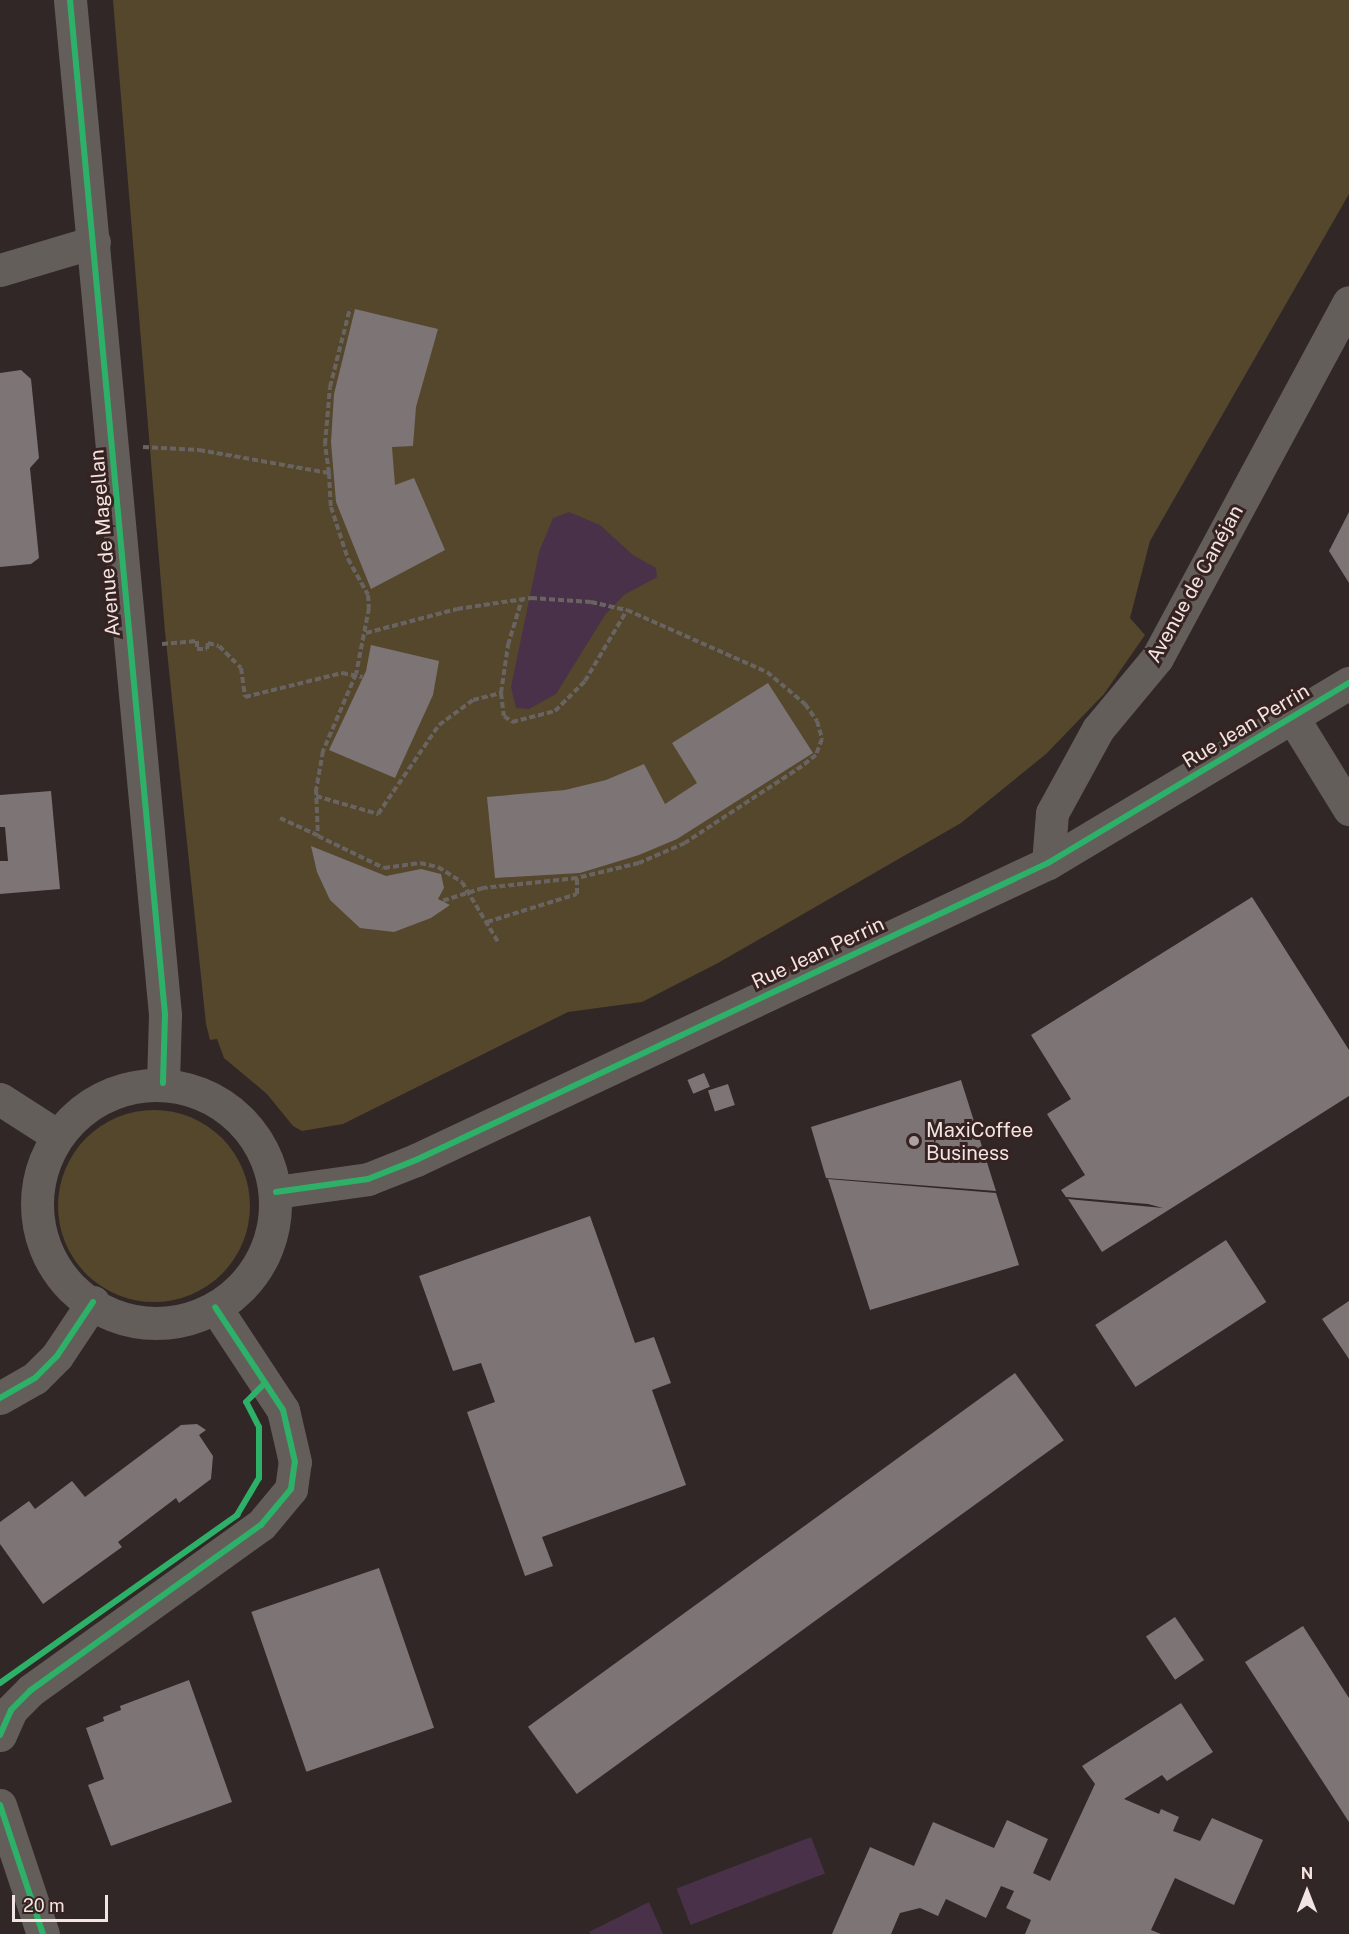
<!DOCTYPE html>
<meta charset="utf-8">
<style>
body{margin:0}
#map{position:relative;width:1349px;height:1934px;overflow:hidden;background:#312726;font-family:"Public Sans",sans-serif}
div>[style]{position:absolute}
.green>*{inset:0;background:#54472b}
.round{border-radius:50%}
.water>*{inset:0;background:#493249;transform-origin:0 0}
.building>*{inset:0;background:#7d7475;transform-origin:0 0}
.path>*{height:4px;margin-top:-2px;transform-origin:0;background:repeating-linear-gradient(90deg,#696361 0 6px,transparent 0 9px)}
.minor>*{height:33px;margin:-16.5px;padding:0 16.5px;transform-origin:16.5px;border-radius:16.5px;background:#645e5b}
.minor>.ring{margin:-16.5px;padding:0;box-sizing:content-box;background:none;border:33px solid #645e5b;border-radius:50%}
.cycleway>*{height:6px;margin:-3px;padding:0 3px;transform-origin:3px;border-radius:3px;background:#2db169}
.dots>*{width:16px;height:16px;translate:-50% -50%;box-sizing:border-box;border:3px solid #362321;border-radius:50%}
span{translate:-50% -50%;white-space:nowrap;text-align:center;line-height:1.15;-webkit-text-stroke:6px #362321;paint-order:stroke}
.street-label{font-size:20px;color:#f1e4e2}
.poi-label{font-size:20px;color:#f1e4e2}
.left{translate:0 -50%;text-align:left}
.north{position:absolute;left:1277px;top:1862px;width:60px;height:60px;-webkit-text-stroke:4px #362321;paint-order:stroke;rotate:0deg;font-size:16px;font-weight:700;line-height:24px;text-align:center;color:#f1e4e2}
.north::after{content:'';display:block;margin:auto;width:21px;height:27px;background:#f1e4e2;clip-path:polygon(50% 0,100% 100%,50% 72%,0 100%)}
.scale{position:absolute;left:12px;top:1895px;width:96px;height:27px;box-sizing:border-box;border:3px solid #f1e4e2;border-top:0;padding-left:8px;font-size:18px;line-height:21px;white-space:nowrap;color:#f1e4e2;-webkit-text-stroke:4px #362321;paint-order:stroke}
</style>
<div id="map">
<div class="green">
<div style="clip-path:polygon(113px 0,1349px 0,1349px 194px,1150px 541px,1130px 618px,1145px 635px,1104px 694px,1046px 754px,961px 823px,718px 963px,642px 1002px,568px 1012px,343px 1124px,302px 1131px,293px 1126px,267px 1094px,224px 1058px,217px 1039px,210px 1040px,206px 1024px,165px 632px)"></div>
<div class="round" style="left:58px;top:1110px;width:192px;height:192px"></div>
</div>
<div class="water">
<div style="clip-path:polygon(569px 512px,600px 525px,633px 555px,656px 568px,657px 577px,624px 595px,605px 615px,556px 694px,529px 709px,516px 708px,511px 687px,539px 552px,553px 518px)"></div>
<div style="left:811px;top:1837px;width:39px;height:144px;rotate:69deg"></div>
<div style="clip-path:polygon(649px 1902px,663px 1934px,590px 1934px,589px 1932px)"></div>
</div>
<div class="building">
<div style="clip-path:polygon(355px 309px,438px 329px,416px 407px,413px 446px,392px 447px,395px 485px,414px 478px,445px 550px,371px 589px,336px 502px,331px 442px,334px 394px)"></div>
<div style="clip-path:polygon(21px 370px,31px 379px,39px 458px,30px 468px,39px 558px,31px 564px,0 567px,0 373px)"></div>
<div style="clip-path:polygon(1349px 512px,1349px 583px,1329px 551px)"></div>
<div style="clip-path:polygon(371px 645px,439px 661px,433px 695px,395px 778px,329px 750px,366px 671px)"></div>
<div style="clip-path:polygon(768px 683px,813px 753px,677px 839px,639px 855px,580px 873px,495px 878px,487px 797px,565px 790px,606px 780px,644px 764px,665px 804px,697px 783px,672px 743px)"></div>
<div style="clip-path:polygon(51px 791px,60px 889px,0 894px,0 861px,8px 861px,5px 827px,0 827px,0 795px)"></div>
<div style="clip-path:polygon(311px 846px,386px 876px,421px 869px,441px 874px,444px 888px,438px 899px,450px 905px,431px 918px,394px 932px,360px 928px,330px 900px,317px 872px)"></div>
<div style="clip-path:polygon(1252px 897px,1349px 1050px,1349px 1096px,1102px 1252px,1068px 1199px,1163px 1208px,1148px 1204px,1066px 1197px,1061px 1190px,1085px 1175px,1047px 1114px,1071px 1099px,1031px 1035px)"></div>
<div style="left:704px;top:1073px;width:15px;height:18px;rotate:67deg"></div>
<div style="clip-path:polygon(961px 1080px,996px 1191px,826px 1178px,811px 1127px)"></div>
<div style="left:728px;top:1084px;width:22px;height:21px;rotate:72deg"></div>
<div style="clip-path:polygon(828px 1179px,996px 1193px,1019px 1265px,870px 1310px)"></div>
<div style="clip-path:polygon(590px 1216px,635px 1343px,654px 1337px,671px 1383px,652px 1390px,686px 1485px,542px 1537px,553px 1566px,525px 1576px,467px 1412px,495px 1402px,481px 1363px,453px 1371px,419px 1276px)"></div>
<div style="left:1226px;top:1240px;width:74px;height:156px;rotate:57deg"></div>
<div style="clip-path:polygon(1349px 1301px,1349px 1359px,1322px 1319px)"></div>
<div style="left:1015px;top:1373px;width:83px;height:602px;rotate:54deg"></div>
<div style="clip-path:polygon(197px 1424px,206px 1430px,199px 1435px,213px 1456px,211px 1479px,179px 1503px,176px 1498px,118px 1542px,122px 1547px,43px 1604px,0 1544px,0 1522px,29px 1501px,35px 1509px,72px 1481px,85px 1497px,181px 1425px)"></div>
<div style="left:379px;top:1568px;width:169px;height:135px;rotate:71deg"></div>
<div style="left:1175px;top:1617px;width:52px;height:35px;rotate:56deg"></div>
<div style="clip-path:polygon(1303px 1626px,1349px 1698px,1349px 1822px,1245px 1662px)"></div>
<div style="clip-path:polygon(189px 1680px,232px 1802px,111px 1846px,88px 1785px,104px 1779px,86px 1728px,104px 1721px,103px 1717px,121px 1710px,120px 1706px)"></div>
<div style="clip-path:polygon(1181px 1703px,1213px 1752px,1167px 1781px,1162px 1775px,1124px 1799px,1159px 1814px,1161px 1809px,1179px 1817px,1173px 1831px,1200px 1841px,1212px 1818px,1263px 1840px,1234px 1905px,1175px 1878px,1151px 1930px,1161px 1934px,1025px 1934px,1031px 1920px,1006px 1908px,1014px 1891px,1001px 1886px,986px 1918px,946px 1899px,938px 1916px,920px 1908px,900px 1913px,891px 1934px,832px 1934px,870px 1847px,914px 1866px,933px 1822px,994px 1848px,1007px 1820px,1048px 1839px,1033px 1873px,1050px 1881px,1095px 1784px,1082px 1766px)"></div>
</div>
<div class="path">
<div style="left:143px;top:447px;width:56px;rotate:3.1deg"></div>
<div style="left:199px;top:450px;width:132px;rotate:10deg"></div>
<div style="left:329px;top:473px;width:29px;rotate:-98deg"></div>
<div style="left:325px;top:444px;width:57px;rotate:-85deg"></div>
<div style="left:330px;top:387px;width:81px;rotate:-75.8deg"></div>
<div style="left:329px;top:473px;width:34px;rotate:87deg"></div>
<div style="left:331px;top:507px;width:55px;rotate:71.9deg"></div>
<div style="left:348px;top:559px;width:41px;rotate:60.9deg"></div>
<div style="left:368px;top:595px;width:13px;rotate:86deg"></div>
<div style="left:369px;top:608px;width:67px;rotate:101.1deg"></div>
<div style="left:356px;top:674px;width:84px;rotate:113.2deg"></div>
<div style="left:323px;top:751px;width:39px;rotate:100deg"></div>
<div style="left:316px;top:789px;width:47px;rotate:87.6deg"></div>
<div style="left:318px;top:836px;width:73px;rotate:25.9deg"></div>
<div style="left:384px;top:868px;width:36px;rotate:-8deg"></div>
<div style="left:420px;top:863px;width:18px;rotate:13deg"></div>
<div style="left:438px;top:867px;width:28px;rotate:32deg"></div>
<div style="left:462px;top:882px;width:70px;rotate:59deg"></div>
<div style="left:366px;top:633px;width:94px;rotate:-14.8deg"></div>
<div style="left:457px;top:609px;width:75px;rotate:-8.5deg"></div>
<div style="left:531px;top:598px;width:60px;rotate:3.8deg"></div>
<div style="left:591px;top:602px;width:37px;rotate:13deg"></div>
<div style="left:627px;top:610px;width:153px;rotate:23.9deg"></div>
<div style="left:767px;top:672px;width:50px;rotate:40.1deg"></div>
<div style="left:805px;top:704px;width:21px;rotate:55deg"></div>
<div style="left:817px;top:721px;width:19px;rotate:74deg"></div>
<div style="left:822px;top:739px;width:17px;rotate:111deg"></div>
<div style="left:816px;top:755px;width:18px;rotate:142deg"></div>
<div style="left:802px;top:766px;width:140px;rotate:146.7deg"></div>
<div style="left:685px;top:843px;width:50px;rotate:156.5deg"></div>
<div style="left:639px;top:863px;width:64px;rotate:166.4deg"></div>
<div style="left:577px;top:878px;width:95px;rotate:173.9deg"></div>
<div style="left:483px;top:888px;width:43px;rotate:162.4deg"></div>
<div style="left:162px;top:644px;width:35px;rotate:-5deg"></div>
<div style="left:197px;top:641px;width:8px;rotate:90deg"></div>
<div style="left:197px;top:649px;width:10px"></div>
<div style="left:207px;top:649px;width:6px;rotate:-81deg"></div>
<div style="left:208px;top:643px;width:11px;rotate:15deg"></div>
<div style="left:219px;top:646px;width:31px;rotate:45deg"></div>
<div style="left:241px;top:668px;width:29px;rotate:82deg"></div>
<div style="left:245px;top:697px;width:100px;rotate:-13.9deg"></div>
<div style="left:342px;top:673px;width:21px;rotate:11deg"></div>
<div style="left:501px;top:693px;width:23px;rotate:83deg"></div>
<div style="left:504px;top:716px;width:10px;rotate:37deg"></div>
<div style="left:512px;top:722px;width:44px;rotate:-14.3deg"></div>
<div style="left:555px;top:711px;width:42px;rotate:-45deg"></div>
<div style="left:585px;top:681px;width:82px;rotate:-59.4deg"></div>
<div style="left:316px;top:796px;width:65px;rotate:16.2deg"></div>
<div style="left:378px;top:814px;width:108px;rotate:-55.6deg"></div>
<div style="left:439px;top:725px;width:42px;rotate:-36.3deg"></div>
<div style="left:473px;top:700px;width:29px;rotate:-14deg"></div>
<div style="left:501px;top:693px;width:49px;rotate:-81.7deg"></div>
<div style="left:508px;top:645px;width:48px;rotate:-73.1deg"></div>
<div style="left:280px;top:818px;width:41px;rotate:24.7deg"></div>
<div style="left:487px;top:922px;width:94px;rotate:-17.3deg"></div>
<div style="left:577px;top:894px;width:16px;rotate:-90deg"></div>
</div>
<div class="minor">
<div style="left:70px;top:0;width:1019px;rotate:84.65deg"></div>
<div style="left:165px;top:1015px;width:68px;rotate:91.7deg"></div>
<div style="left:0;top:270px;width:98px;rotate:-16.6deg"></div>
<div style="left:1293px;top:718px;width:107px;rotate:58.4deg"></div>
<div style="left:1048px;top:863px;width:50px;rotate:-85.4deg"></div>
<div style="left:1052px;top:813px;width:96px;rotate:-61.3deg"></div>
<div style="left:1098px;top:729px;width:92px;rotate:-50.3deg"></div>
<div style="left:1157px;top:658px;width:404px;rotate:-61.7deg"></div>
<div class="ring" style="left:37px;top:1085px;width:205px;height:205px"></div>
<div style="left:0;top:1099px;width:67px;rotate:32.7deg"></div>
<div style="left:276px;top:1192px;width:93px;rotate:-8deg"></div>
<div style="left:368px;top:1179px;width:52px;rotate:-21.6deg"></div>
<div style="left:416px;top:1160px;width:698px;rotate:-25.17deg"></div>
<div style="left:1048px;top:863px;width:351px;rotate:-30.9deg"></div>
<div style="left:0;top:1398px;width:40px;rotate:-29.7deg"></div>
<div style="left:35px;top:1378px;width:31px;rotate:-45deg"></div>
<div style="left:57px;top:1356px;width:65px;rotate:-56.3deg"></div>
<div style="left:0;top:1735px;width:27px;rotate:-66deg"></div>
<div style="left:11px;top:1710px;width:28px;rotate:-45deg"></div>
<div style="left:31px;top:1690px;width:283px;rotate:-35.7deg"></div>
<div style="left:261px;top:1525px;width:47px;rotate:-50.2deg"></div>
<div style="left:291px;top:1489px;width:27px;rotate:-82deg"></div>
<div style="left:295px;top:1462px;width:53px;rotate:-103deg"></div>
<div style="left:283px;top:1410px;width:123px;rotate:-123.4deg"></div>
<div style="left:0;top:1805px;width:136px;rotate:71.6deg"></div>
</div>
<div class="cycleway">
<div style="left:70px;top:0;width:1019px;rotate:84.65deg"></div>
<div style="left:165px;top:1015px;width:68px;rotate:91.7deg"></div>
<div style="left:276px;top:1192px;width:93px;rotate:-8deg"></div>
<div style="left:368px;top:1179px;width:52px;rotate:-21.6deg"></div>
<div style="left:416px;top:1160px;width:698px;rotate:-25.17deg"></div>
<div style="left:1048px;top:863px;width:351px;rotate:-30.9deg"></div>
<div style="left:0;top:1398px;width:40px;rotate:-29.7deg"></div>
<div style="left:35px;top:1378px;width:31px;rotate:-45deg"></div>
<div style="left:57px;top:1356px;width:65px;rotate:-56.3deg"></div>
<div style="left:0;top:1683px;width:291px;rotate:-35.3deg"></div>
<div style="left:237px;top:1515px;width:43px;rotate:-59.3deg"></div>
<div style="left:259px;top:1478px;width:51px;rotate:-90deg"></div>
<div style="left:259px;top:1427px;width:28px;rotate:-117deg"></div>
<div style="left:246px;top:1402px;width:27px;rotate:-45deg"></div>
<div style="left:0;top:1735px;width:27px;rotate:-66deg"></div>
<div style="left:11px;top:1710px;width:28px;rotate:-45deg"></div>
<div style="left:31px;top:1690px;width:283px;rotate:-35.7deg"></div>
<div style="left:261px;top:1525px;width:47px;rotate:-50.2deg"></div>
<div style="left:291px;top:1489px;width:27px;rotate:-82deg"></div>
<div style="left:295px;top:1462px;width:53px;rotate:-103deg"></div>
<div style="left:283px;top:1410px;width:123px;rotate:-123.4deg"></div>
<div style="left:0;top:1805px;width:136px;rotate:71.6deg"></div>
</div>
<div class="dots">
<div style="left:914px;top:1141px;background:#aea2a0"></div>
</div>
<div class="street-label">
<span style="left:105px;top:543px;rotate:-95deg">Avenue de Magellan</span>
<span style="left:1195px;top:584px;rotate:-61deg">Avenue de Canéjan</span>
<span style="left:1246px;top:726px;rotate:-31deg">Rue Jean Perrin</span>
<span style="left:818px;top:953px;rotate:-25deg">Rue Jean Perrin</span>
</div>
<div class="poi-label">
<span class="left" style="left:926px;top:1142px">MaxiCoffee<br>Business</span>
</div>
<div class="north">N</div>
<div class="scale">20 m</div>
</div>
